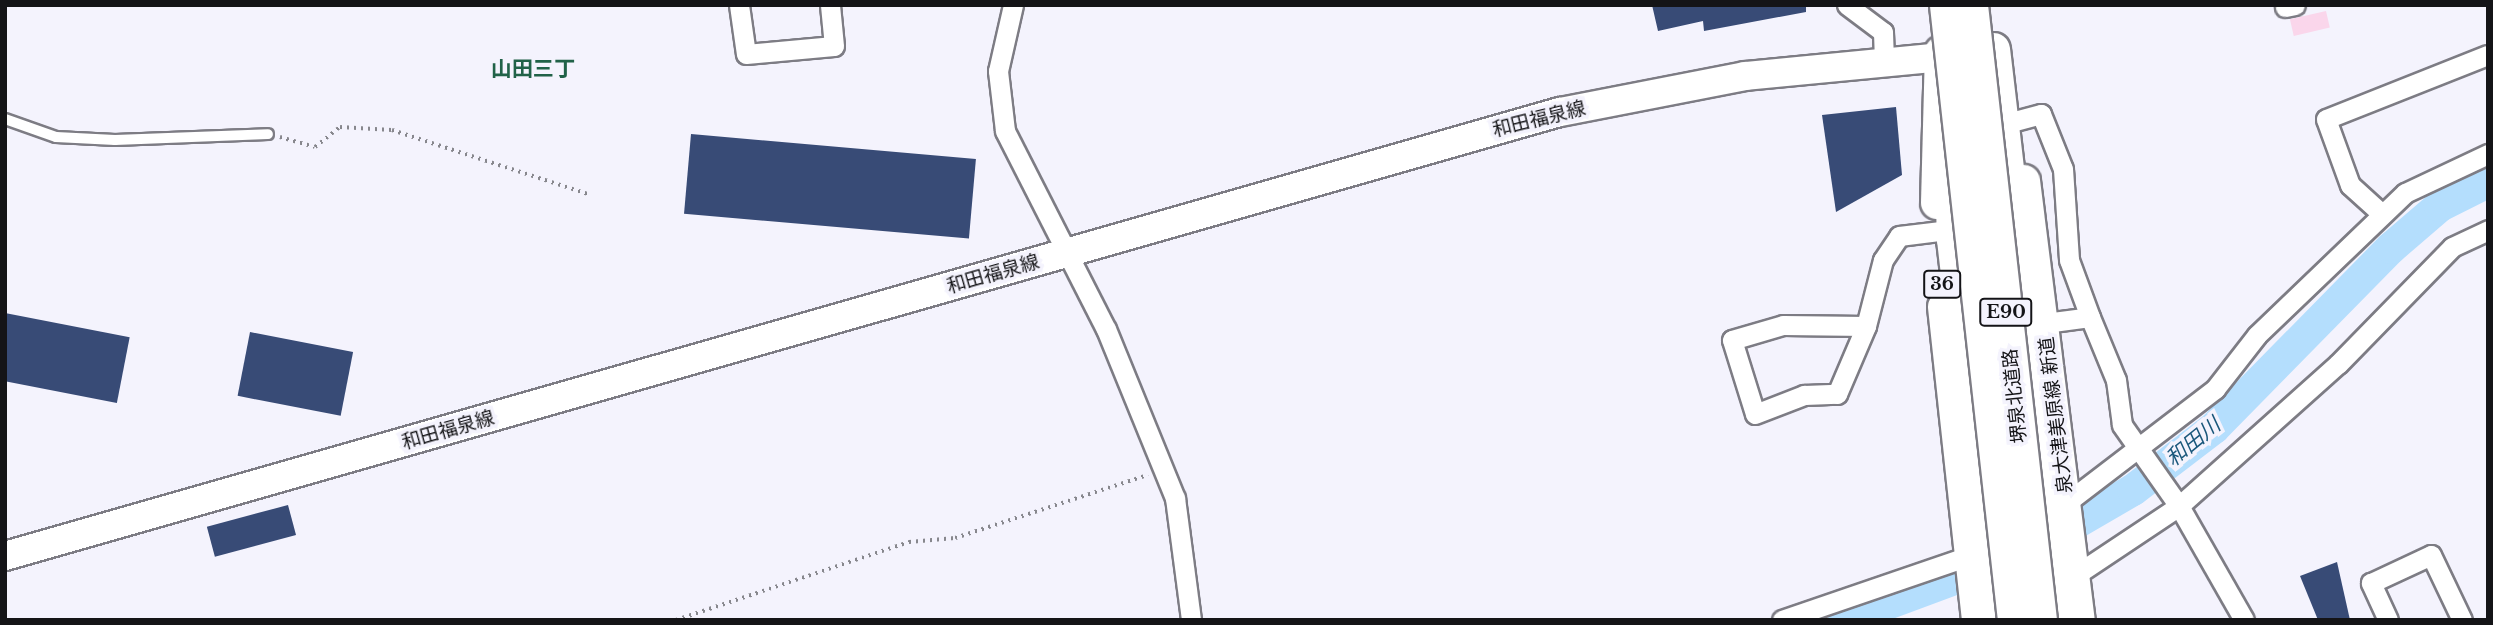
<!DOCTYPE html>
<meta charset="utf-8">
<style>
body{margin:0}
#map{position:relative;width:2493px;height:625px;overflow:hidden;background:#f4f3fd;font-family:"Libre Baskerville","Noto Sans JP",serif}
div>[style]{position:absolute}
.green>*{inset:0;background:#fad6eb;transform-origin:0 0}
.river>*{height:32px;margin:-16px;padding:0 16px;transform-origin:16px;border-radius:16px;background:#b4defd}
.building>*{inset:0;background:#384b76;transform-origin:0 0}
.path>*{height:3.5px;margin-top:-1.75px;transform-origin:0;background:repeating-linear-gradient(90deg,#87878d 0 2px,transparent 0 7px)}
.roads{filter:drop-shadow(2px 0 #7d7c84) drop-shadow(-2px 0 #7d7c84) drop-shadow(0 2px #7d7c84) drop-shadow(0 -2px #7d7c84)}
.service>*{height:10px;margin:-5px;padding:0 5px;transform-origin:5px;border-radius:5px;background:#fff}
.minor>*{height:19px;margin:-9.5px;padding:0 9.5px;transform-origin:9.5px;border-radius:9.5px;background:#fff}
.secondary>*{height:28px;margin:-14px;padding:0 14px;transform-origin:14px;border-radius:14px;background:#fff}
.primary>*{height:32px;margin:-16px;padding:0 16px;transform-origin:16px;border-radius:16px;background:#fff}
.trunk>*{height:33px;margin:-16.5px;padding:0 16.5px;transform-origin:16.5px;border-radius:16.5px;background:#fff}
.bridges{filter:drop-shadow(2px 0 #7d7c84) drop-shadow(-2px 0 #7d7c84) drop-shadow(0 2px #7d7c84) drop-shadow(0 -2px #7d7c84)}
.trunk-bridge>*{height:33px;margin:-16.5px;padding:0 16.5px;transform-origin:16.5px;border-radius:16.5px;background:#fff}
span{translate:-50% -50%;white-space:nowrap;text-align:center;line-height:1.15;-webkit-text-stroke:7px #f4f3fd;paint-order:stroke}
.shield-label span{padding:2px 5px;background:#f4f3fd;border:2px solid;border-radius:5px;-webkit-text-stroke-width:0}
.shield-label{font-size:18px;color:#141417;font-weight:700}
.street-label{font-size:19px;color:#141417}
.neighbourhood-label{font-size:21px;color:#216248;font-weight:700}
.water-label{font-size:21px;color:#1a577b;font-style:italic}
.frame{position:absolute;inset:0;border:7px solid #141417;pointer-events:none}
</style>
<div id="map">
<div class="green">
<div style="left:2326px;top:11px;width:17px;height:37px;rotate:77deg"></div>
</div>
<div class="river">
<div style="left:2047px;top:540px;width:99px;rotate:-30.2deg"></div>
<div style="left:2133px;top:490px;width:102px;rotate:-37.4deg"></div>
<div style="left:2214px;top:428px;width:252px;rotate:-45.5deg"></div>
<div style="left:2391px;top:248px;width:65px;rotate:-40.6deg"></div>
<div style="left:2440px;top:206px;width:54px;rotate:-26.6deg"></div>
<div style="left:1844px;top:620px;width:163px;rotate:-20.4deg"></div>
</div>
<div class="building">
<div style="clip-path:polygon(1652px 5px,1806px 5px,1806px 12px,1704px 31px,1703px 21px,1658px 31px)"></div>
<div style="clip-path:polygon(1896px 107px,1902px 175px,1836px 212px,1822px 115px)"></div>
<div style="left:691px;top:134px;width:286px;height:80px;rotate:5deg"></div>
<div style="left:5px;top:313px;width:127px;height:67px;rotate:11deg"></div>
<div style="left:250px;top:332px;width:105px;height:65px;rotate:11deg"></div>
<div style="left:288px;top:505px;width:31px;height:84px;rotate:75deg"></div>
<div style="clip-path:polygon(2337px 562px,2350px 620px,2318px 620px,2300px 576px)"></div>
</div>
<div class="path">
<div style="left:2451px;top:5px;width:11px"></div>
<div style="left:280px;top:137px;width:36px;rotate:16deg"></div>
<div style="left:315px;top:147px;width:32px;rotate:-39deg"></div>
<div style="left:340px;top:127px;width:52px;rotate:3.3deg"></div>
<div style="left:392px;top:130px;width:209px;rotate:18.1deg"></div>
<div style="left:676px;top:620px;width:246px;rotate:-18.5deg"></div>
<div style="left:909px;top:542px;width:46px;rotate:-5deg"></div>
<div style="left:955px;top:538px;width:203px;rotate:-18.1deg"></div>
</div>
<div class="roads">
<div class="service">
<div style="left:5px;top:119px;width:54px;rotate:19.4deg"></div>
<div style="left:56px;top:137px;width:59px;rotate:2.9deg"></div>
<div style="left:115px;top:140px;width:153px;rotate:-2.2deg"></div>
</div>
<div class="minor">
<div style="left:739px;top:5px;width:49px;rotate:81.9deg"></div>
<div style="left:746px;top:54px;width:88px;rotate:-5.2deg"></div>
<div style="left:834px;top:46px;width:41px;rotate:-95.6deg"></div>
<div style="left:1013px;top:5px;width:68px;rotate:102.8deg"></div>
<div style="left:998px;top:71px;width:60px;rotate:83.3deg"></div>
<div style="left:1005px;top:131px;width:222px;rotate:63deg"></div>
<div style="left:1106px;top:329px;width:183px;rotate:67.8deg"></div>
<div style="left:1175px;top:498px;width:123px;rotate:82.5deg"></div>
<div style="left:1847px;top:5px;width:45px;rotate:36.9deg"></div>
<div style="left:1883px;top:32px;width:33px;rotate:88deg"></div>
<div style="left:2285px;top:7px;width:10px;rotate:-11deg"></div>
<div style="left:2011px;top:122px;width:31px;rotate:-15deg"></div>
<div style="left:2041px;top:114px;width:59px;rotate:68.2deg"></div>
<div style="left:2063px;top:169px;width:91px;rotate:86.2deg"></div>
<div style="left:2069px;top:260px;width:61px;rotate:69.8deg"></div>
<div style="left:2382px;top:214px;width:43px;rotate:-137.8deg"></div>
<div style="left:2350px;top:185px;width:70px;rotate:-110deg"></div>
<div style="left:2326px;top:119px;width:174px;rotate:-21.6deg"></div>
<div style="left:2045px;top:323px;width:45px;rotate:-7.6deg"></div>
<div style="left:2090px;top:317px;width:68px;rotate:67.6deg"></div>
<div style="left:2116px;top:380px;width:45px;rotate:82.4deg"></div>
<div style="left:2122px;top:425px;width:99px;rotate:54.9deg"></div>
<div style="left:2179px;top:506px;width:131px;rotate:60.3deg"></div>
<div style="left:1866px;top:326px;width:83px;rotate:-179.3deg"></div>
<div style="left:1783px;top:325px;width:53px;rotate:163.6deg"></div>
<div style="left:1732px;top:340px;width:77px;rotate:72.7deg"></div>
<div style="left:1755px;top:414px;width:53px;rotate:-21.2deg"></div>
<div style="left:1804px;top:395px;width:33px;rotate:-2deg"></div>
<div style="left:1837px;top:394px;width:74px;rotate:-66.9deg"></div>
<div style="left:1866px;top:326px;width:68px;rotate:-75.6deg"></div>
<div style="left:1883px;top:260px;width:29px;rotate:-56deg"></div>
<div style="left:1899px;top:236px;width:38px;rotate:-7deg"></div>
<div style="left:2066px;top:503px;width:188px;rotate:-37.4deg"></div>
<div style="left:2215px;top:389px;width:68px;rotate:-52.1deg"></div>
<div style="left:2257px;top:335px;width:205px;rotate:-43.8deg"></div>
<div style="left:2405px;top:193px;width:92px;rotate:-25.2deg"></div>
<div style="left:2074px;top:576px;width:126px;rotate:-33.7deg"></div>
<div style="left:2179px;top:506px;width:213px;rotate:-41.8deg"></div>
<div style="left:2338px;top:364px;width:163px;rotate:-45.7deg"></div>
<div style="left:2452px;top:247px;width:40px;rotate:-25deg"></div>
<div style="left:1782px;top:620px;width:201px;rotate:-18.9deg"></div>
<div style="left:2388px;top:620px;width:41px;rotate:-114.7deg"></div>
<div style="left:2371px;top:583px;width:66px;rotate:-25deg"></div>
<div style="left:2431px;top:555px;width:72px;rotate:64.5deg"></div>
</div>
<div class="secondary">
<div style="left:5px;top:556px;width:1617px;rotate:-15.94deg"></div>
<div style="left:1560px;top:112px;width:188px;rotate:-11deg"></div>
<div style="left:1745px;top:76px;width:218px;rotate:-5.5deg"></div>
</div>
<div class="primary">
<div style="left:2024px;top:181px;width:442px;rotate:82.9deg"></div>
<div style="left:1937px;top:203px;width:151px;rotate:-88.5deg"></div>
<div style="left:1944px;top:307px;width:315px;rotate:83.8deg"></div>
</div>
<div class="trunk">
<div style="left:1993px;top:49px;width:575px;rotate:83.31deg"></div>
<div style="left:1951px;top:169px;width:70px;rotate:88.4deg"></div>
<div style="left:1953px;top:239px;width:384px;rotate:83.4deg"></div>
</div>
</div>
<div class="bridges">
<div class="trunk-bridge">
<div style="left:1946px;top:5px;width:619px;rotate:83.69deg"></div>
<div style="left:1971px;top:5px;width:619px;rotate:83.6deg"></div>
</div>
</div>
<div class="shield-label">
<span style="left:1942px;top:284px">36</span>
<span style="left:2006px;top:312px">E90</span>
</div>
<div class="street-label">
<span style="left:1539px;top:119px;rotate:-14deg">和田福泉線</span>
<span style="left:993px;top:274px;rotate:-16deg">和田福泉線</span>
<span style="left:2015px;top:396px;rotate:-96deg">堺泉北道路</span>
<span style="left:2056px;top:415px;rotate:-97deg">泉大津美原線 新道</span>
<span style="left:448px;top:430px;rotate:-16deg">和田福泉線</span>
</div>
<div class="neighbourhood-label">
<span style="left:533px;top:69px">山田三丁</span>
</div>
<div class="water-label">
<span style="left:2193px;top:442px;rotate:-39deg">和田川</span>
</div>
<div class="frame"></div>
</div>
